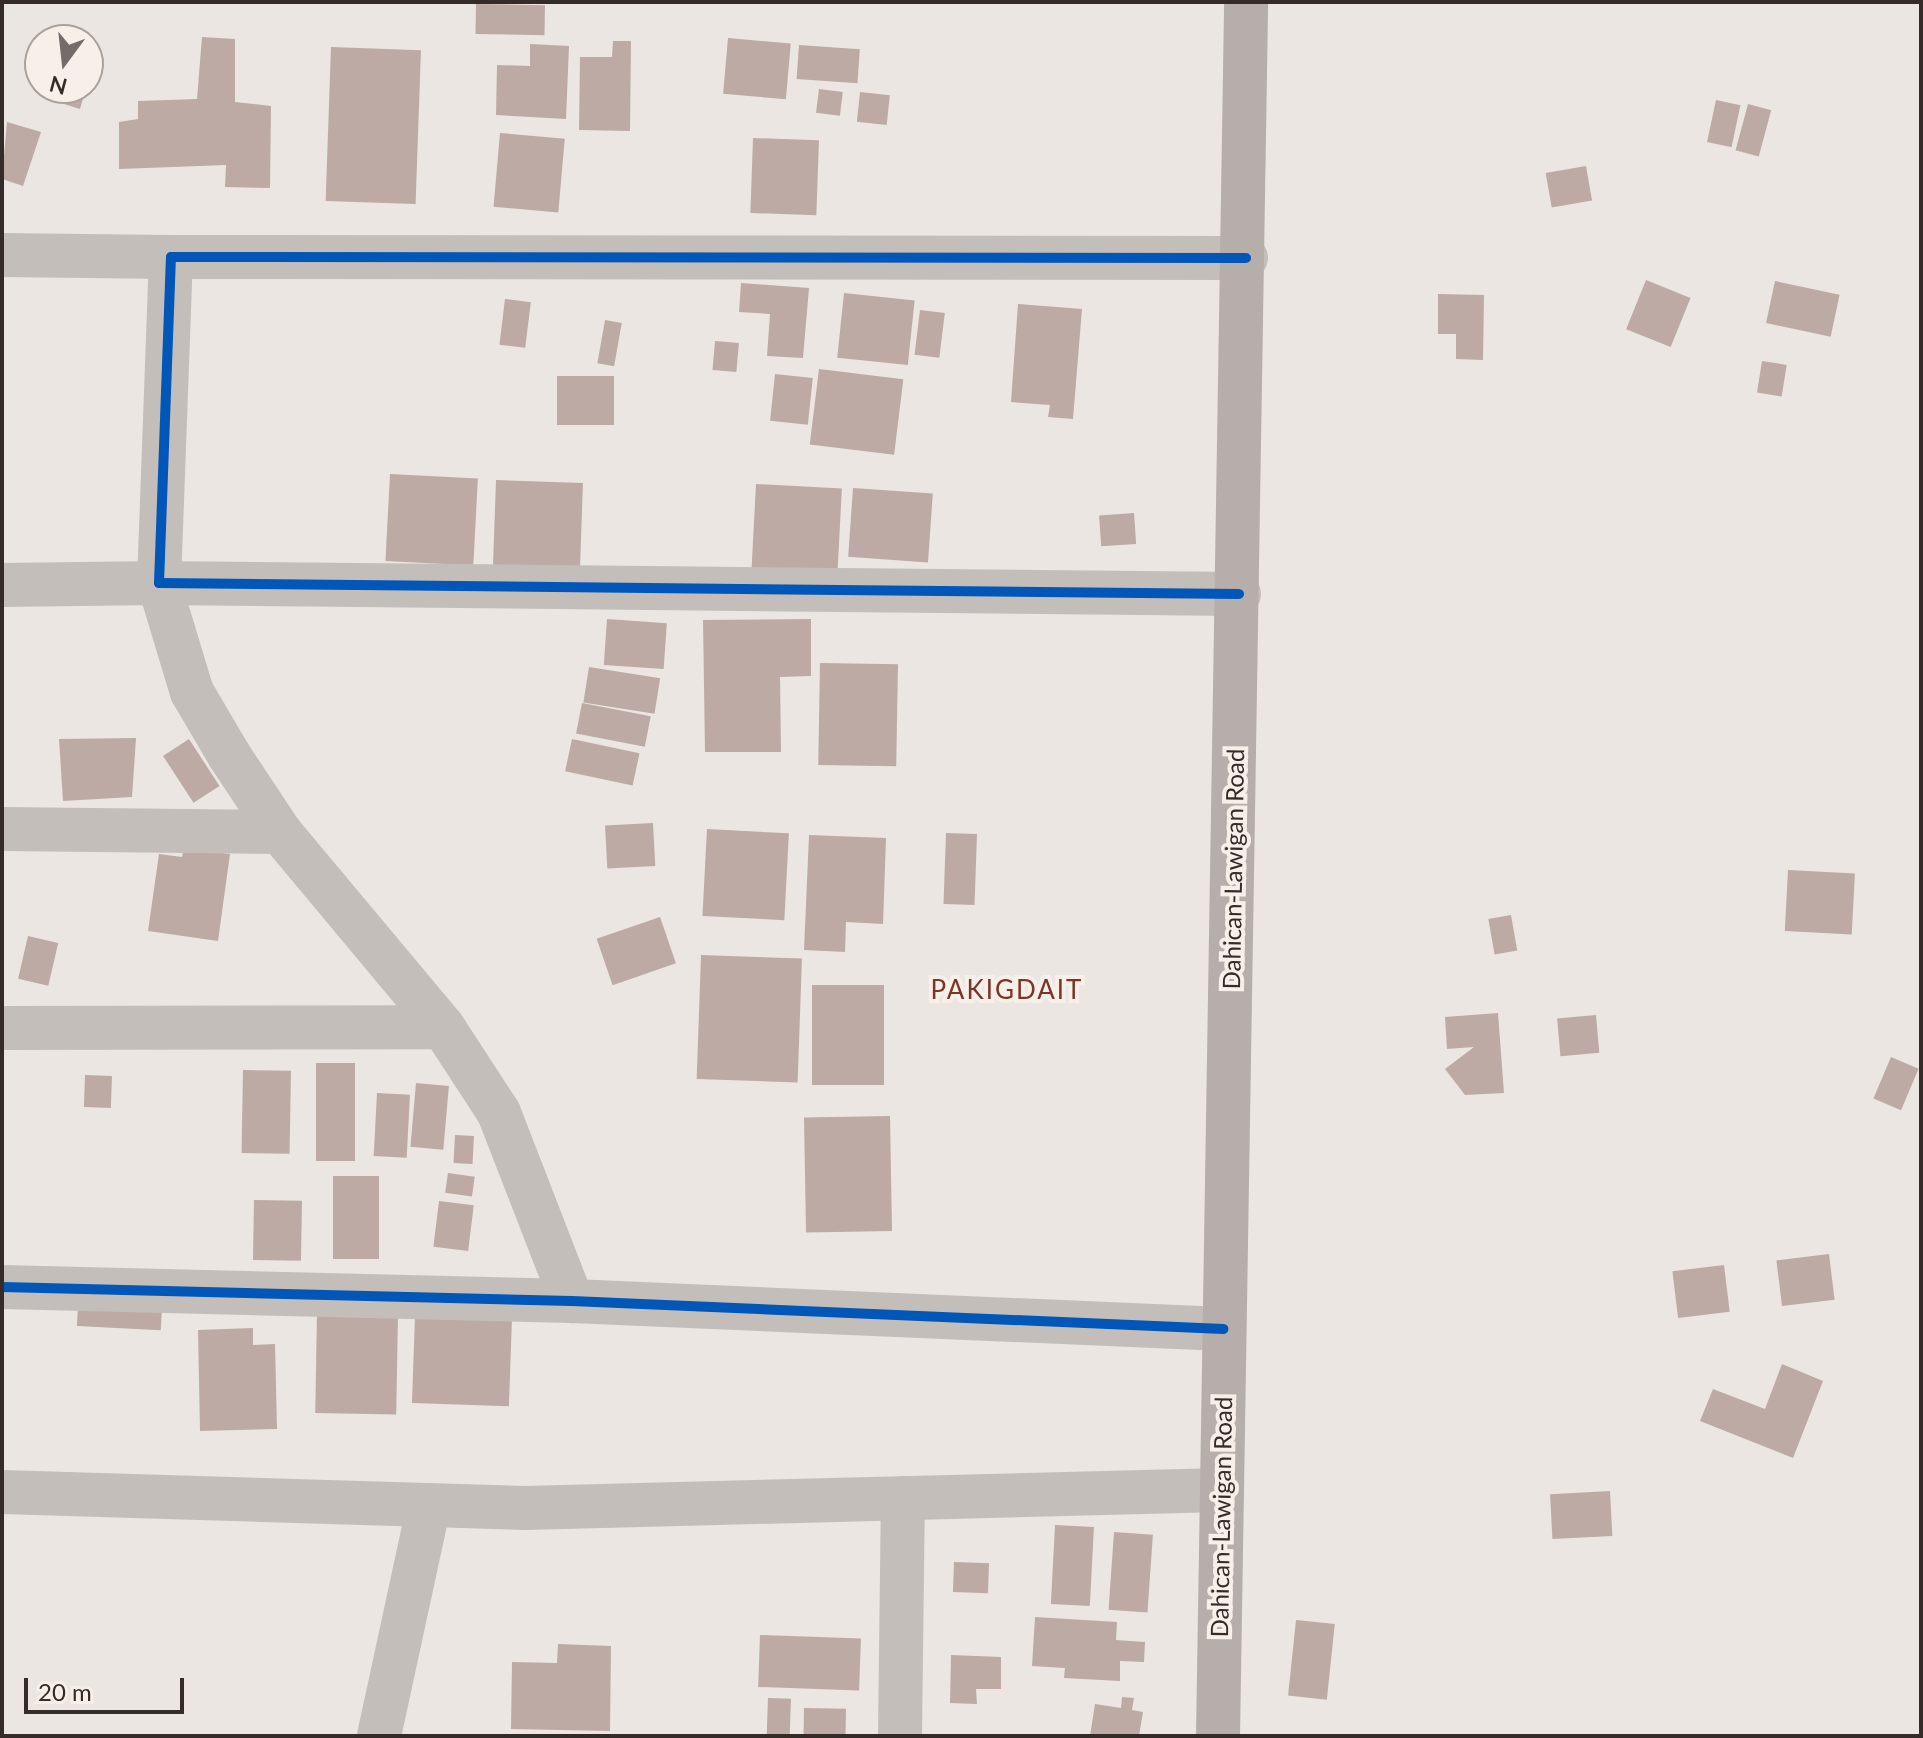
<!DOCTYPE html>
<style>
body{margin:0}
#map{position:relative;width:1923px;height:1738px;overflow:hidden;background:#ebe6e1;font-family:Lato,sans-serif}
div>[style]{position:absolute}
.building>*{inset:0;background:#bdaaa4;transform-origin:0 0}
.minor>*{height:44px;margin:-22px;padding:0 22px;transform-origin:22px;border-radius:22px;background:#c4beba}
.secondary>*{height:44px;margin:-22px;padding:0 22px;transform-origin:22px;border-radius:22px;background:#b5aeab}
.cycleway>*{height:10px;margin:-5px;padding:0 5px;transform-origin:5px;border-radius:5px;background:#0057b8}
span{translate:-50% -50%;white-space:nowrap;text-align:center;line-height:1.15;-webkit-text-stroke:8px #f8efe9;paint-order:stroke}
.street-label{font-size:24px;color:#352b29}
.neighbourhood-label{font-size:26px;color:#7b352a;letter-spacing:2px}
.frame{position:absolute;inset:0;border:4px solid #352b29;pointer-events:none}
.north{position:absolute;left:24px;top:24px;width:80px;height:80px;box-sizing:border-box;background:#f8efe9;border:2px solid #aaa19c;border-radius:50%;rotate:195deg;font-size:22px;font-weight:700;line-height:32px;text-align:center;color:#352b29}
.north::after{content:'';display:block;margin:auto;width:28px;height:36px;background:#756c69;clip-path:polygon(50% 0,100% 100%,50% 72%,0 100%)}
.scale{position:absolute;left:24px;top:1678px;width:160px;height:36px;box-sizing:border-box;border:4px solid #352b29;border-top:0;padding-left:10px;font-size:24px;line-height:28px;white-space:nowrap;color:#352b29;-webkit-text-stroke:6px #f8efe9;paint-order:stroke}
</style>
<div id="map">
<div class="building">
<div style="left:476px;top:4px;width:69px;height:30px;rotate:1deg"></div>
<div style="clip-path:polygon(202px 37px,235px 39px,235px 102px,271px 106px,270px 188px,225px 187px,226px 165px,119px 169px,119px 122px,138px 119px,138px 101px,197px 99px)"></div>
<div style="left:728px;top:38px;width:63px;height:56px;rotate:5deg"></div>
<div style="clip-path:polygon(613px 41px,631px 41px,630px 131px,579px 130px,580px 57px,612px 57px)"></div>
<div style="clip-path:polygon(530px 44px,569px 46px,566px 119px,496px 115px,497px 65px,530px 66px)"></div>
<div style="left:799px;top:45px;width:61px;height:34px;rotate:4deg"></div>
<div style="left:331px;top:47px;width:90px;height:154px;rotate:2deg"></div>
<div style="clip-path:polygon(55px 88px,86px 88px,80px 109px,51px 100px)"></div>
<div style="left:819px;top:89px;width:24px;height:24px;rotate:7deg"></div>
<div style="left:860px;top:92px;width:30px;height:30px;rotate:6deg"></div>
<div style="left:1716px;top:100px;width:25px;height:43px;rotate:12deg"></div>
<div style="left:1748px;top:104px;width:24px;height:48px;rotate:15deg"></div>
<div style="clip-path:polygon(7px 122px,41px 132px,23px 186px,2px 179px)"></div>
<div style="left:500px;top:133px;width:65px;height:74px;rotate:5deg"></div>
<div style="left:753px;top:138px;width:66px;height:75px;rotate:2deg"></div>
<div style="left:1586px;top:166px;width:35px;height:41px;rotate:80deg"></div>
<div style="left:1646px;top:280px;width:48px;height:53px;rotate:22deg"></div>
<div style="left:1775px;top:281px;width:66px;height:43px;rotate:12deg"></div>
<div style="clip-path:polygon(741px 283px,809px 288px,803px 358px,767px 356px,770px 314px,739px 312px)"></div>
<div style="left:844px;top:293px;width:71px;height:65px;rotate:6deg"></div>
<div style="clip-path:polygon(1438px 294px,1484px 295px,1483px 360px,1456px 359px,1456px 334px,1438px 334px)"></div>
<div style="left:505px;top:299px;width:26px;height:46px;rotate:7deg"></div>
<div style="clip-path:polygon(1018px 304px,1082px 309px,1073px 419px,1048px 417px,1050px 405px,1011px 402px)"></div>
<div style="left:920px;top:310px;width:25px;height:45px;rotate:7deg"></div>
<div style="left:605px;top:320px;width:17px;height:44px;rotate:10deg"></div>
<div style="left:715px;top:341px;width:24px;height:29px;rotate:5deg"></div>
<div style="left:1762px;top:361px;width:25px;height:32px;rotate:9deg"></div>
<div style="left:819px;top:369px;width:85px;height:76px;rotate:7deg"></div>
<div style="left:775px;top:374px;width:38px;height:47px;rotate:6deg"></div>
<div style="left:614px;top:376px;width:49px;height:57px;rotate:90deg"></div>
<div style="left:390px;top:474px;width:88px;height:87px;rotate:3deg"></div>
<div style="left:496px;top:480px;width:87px;height:86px;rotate:2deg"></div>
<div style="left:756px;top:484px;width:86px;height:88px;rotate:3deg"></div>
<div style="left:853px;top:488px;width:80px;height:69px;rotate:4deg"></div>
<div style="left:1134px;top:513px;width:31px;height:35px;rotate:86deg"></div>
<div style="left:607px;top:619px;width:60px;height:46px;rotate:4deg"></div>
<div style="clip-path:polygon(811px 619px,811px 676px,780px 677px,781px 752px,705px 752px,703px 620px)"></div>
<div style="left:820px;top:663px;width:78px;height:102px;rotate:1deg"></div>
<div style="left:589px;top:667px;width:72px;height:36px;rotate:9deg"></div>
<div style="left:582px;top:703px;width:70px;height:31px;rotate:11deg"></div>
<div style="clip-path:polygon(136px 738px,132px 797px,63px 801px,59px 739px)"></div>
<div style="left:189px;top:739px;width:56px;height:31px;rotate:57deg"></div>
<div style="left:572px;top:739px;width:69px;height:33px;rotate:12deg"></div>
<div style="left:653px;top:823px;width:43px;height:48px;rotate:87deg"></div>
<div style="left:707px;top:829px;width:82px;height:87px;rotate:3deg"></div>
<div style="left:946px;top:833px;width:31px;height:71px;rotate:2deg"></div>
<div style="clip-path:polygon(809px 835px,886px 838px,883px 924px,846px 922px,845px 952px,804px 950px)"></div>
<div style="clip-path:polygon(184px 848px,230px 854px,218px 941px,148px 931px,159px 854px,182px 857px)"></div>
<div style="left:1788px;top:870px;width:67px;height:61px;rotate:3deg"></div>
<div style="left:1511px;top:915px;width:36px;height:23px;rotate:80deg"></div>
<div style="left:660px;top:917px;width:49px;height:67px;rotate:71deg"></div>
<div style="left:28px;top:936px;width:31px;height:44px;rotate:13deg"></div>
<div style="left:701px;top:955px;width:101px;height:124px;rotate:2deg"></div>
<div style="left:812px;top:985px;width:72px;height:100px"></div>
<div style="clip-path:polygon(1498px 1013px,1504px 1093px,1465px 1095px,1445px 1069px,1474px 1047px,1447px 1049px,1445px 1017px)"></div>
<div style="left:1596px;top:1015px;width:38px;height:39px;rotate:85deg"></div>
<div style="left:1891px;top:1057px;width:30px;height:45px;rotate:23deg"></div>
<div style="left:316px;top:1063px;width:39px;height:98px"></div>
<div style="left:243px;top:1070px;width:48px;height:83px;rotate:1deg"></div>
<div style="left:85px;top:1075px;width:27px;height:32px;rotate:2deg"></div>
<div style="left:416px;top:1083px;width:33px;height:64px;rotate:5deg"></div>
<div style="left:377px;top:1093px;width:33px;height:63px;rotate:3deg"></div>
<div style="left:890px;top:1116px;width:115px;height:86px;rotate:89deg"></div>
<div style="left:455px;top:1135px;width:19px;height:28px;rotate:3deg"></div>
<div style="left:448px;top:1173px;width:27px;height:20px;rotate:8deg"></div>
<div style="left:333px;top:1176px;width:46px;height:83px"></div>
<div style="left:254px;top:1200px;width:48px;height:60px;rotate:1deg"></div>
<div style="left:439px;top:1201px;width:35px;height:46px;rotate:7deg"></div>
<div style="left:1829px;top:1254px;width:46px;height:53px;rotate:83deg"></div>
<div style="left:1724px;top:1265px;width:47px;height:52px;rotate:83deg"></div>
<div style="left:78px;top:1305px;width:84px;height:21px;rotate:3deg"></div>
<div style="left:317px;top:1312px;width:81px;height:101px;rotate:1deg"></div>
<div style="left:415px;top:1316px;width:97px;height:87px;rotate:2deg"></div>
<div style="clip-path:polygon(253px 1328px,253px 1345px,275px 1344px,277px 1429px,200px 1431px,198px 1330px)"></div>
<div style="clip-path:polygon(1782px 1364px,1823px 1381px,1793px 1458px,1700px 1421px,1713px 1389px,1765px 1409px)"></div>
<div style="left:1610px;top:1491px;width:45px;height:60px;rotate:87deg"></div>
<div style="left:1055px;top:1525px;width:39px;height:79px;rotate:3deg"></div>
<div style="left:1114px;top:1532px;width:39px;height:78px;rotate:4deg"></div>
<div style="left:954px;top:1562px;width:35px;height:30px;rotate:2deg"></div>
<div style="clip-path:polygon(1035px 1617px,1117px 1622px,1116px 1640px,1145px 1642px,1144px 1662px,1120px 1661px,1120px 1681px,1064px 1678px,1065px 1668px,1032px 1666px)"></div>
<div style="left:1296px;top:1620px;width:39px;height:76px;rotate:6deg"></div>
<div style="left:760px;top:1635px;width:101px;height:52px;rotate:2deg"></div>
<div style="clip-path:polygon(558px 1644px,611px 1646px,610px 1731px,511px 1729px,512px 1662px,557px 1663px)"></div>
<div style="clip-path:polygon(951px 1655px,1001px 1657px,1001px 1689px,976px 1689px,977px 1704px,950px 1703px)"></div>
<div style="clip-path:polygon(1122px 1697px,1134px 1698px,1132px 1710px,1143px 1712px,1139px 1736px,1090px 1736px,1095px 1704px,1121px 1708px)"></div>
<div style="left:768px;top:1698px;width:23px;height:38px;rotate:2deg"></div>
<div style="left:804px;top:1708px;width:42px;height:28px;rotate:1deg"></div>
</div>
<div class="minor">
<div style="left:2px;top:255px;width:169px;rotate:0.7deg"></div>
<div style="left:2px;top:585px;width:157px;rotate:-0.7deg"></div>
<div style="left:159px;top:583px;width:114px;rotate:73.2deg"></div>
<div style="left:192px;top:692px;width:73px;rotate:59.6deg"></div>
<div style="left:229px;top:755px;width:92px;rotate:56.5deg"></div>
<div style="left:280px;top:832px;width:254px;rotate:50.1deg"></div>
<div style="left:443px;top:1027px;width:103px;rotate:56.9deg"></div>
<div style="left:499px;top:1113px;width:202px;rotate:68.8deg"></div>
<div style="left:1239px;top:594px;width:1080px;rotate:-179.42deg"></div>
<div style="left:159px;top:583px;width:326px;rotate:-87.9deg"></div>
<div style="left:171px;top:257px;width:1075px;rotate:0.05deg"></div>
<div style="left:2px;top:829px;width:278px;rotate:0.6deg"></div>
<div style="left:2px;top:1028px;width:441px;rotate:-0.1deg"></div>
<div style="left:2px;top:1287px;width:570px;rotate:1.41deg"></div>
<div style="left:572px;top:1301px;width:652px;rotate:2.46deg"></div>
<div style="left:2px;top:1492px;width:523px;rotate:1.75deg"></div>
<div style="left:525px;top:1508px;width:697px;rotate:-1.48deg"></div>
<div style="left:379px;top:1736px;width:236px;rotate:-77.8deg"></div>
<div style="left:900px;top:1736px;width:238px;rotate:-89.3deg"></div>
</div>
<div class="secondary">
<div style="left:1218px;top:1736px;width:1734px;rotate:-89.07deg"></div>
</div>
<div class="cycleway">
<div style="left:1239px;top:594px;width:1080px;rotate:-179.42deg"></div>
<div style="left:159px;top:583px;width:326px;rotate:-87.9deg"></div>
<div style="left:171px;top:257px;width:1075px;rotate:0.05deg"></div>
<div style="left:2px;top:1287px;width:570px;rotate:1.41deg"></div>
<div style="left:572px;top:1301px;width:652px;rotate:2.46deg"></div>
</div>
<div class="street-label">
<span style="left:1233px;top:869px;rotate:-89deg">Dahican-Lawigan Road</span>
<span style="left:1221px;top:1517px;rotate:-89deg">Dahican-Lawigan Road</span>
</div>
<div class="neighbourhood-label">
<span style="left:1007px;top:990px">PAKIGDAIT</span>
</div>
<div class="frame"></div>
<div class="north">N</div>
<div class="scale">20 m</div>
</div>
